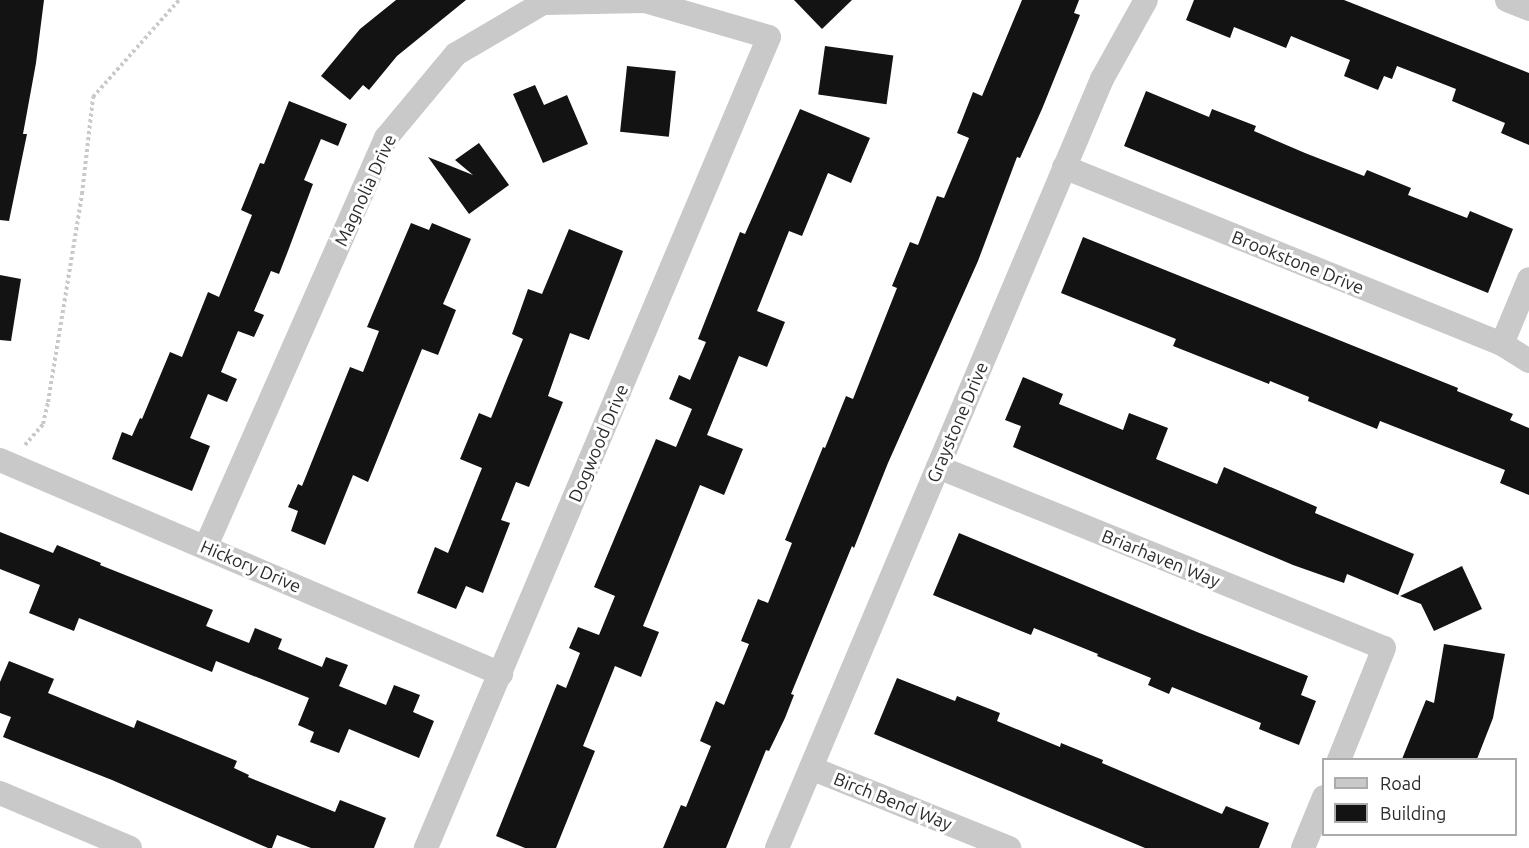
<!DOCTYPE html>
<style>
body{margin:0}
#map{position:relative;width:1529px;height:848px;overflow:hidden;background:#fff;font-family:Ubuntu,sans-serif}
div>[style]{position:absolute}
.building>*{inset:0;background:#131313;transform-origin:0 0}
.path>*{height:4px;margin-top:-2px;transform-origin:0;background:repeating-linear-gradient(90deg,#c9c9c9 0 3px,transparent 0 6px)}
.minor>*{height:24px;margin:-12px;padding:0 12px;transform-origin:12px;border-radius:12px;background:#c9c9c9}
span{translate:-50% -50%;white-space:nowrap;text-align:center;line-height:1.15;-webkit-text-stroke:6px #fff;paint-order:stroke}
.street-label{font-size:18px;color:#2c2c2c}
.legend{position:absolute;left:1322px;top:758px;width:195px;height:78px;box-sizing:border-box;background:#fff;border:2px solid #ababab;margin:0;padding:8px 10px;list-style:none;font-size:18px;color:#2c2c2c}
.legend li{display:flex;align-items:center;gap:12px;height:30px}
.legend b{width:30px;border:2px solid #ababab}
</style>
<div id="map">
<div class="building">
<div style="clip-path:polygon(0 0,44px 0,36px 63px,23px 134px,27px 134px,9px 221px,0 220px)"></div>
<div style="clip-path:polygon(396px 0,466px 0,397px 56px,369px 90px,363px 85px,350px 100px,321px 76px,360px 29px)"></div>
<div style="clip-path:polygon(794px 0,852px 0,822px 29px)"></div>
<div style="clip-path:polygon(1022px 0,1079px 0,1074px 13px,1080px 15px,1042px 109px,1020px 158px,1017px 157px,978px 261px,888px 463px,854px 548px,852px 546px,791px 694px,794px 695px,785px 718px,769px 751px,766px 750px,726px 848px,663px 848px,681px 805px,686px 807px,711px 746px,700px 741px,716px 701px,724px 705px,749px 644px,741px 641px,758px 599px,768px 603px,792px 543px,785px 540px,823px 447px,825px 448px,846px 396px,853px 399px,897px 288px,892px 286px,910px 242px,918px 245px,937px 196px,944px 198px,969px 138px,957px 133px,973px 92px,982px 96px)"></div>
<div style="clip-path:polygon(1194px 0,1344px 0,1529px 73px,1529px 145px,1501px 133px,1505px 123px,1452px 101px,1456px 89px,1397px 66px,1392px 79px,1384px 76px,1378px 90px,1344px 76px,1350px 60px,1291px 36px,1286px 48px,1234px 27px,1230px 38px,1186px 20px)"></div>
<div style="left:825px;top:46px;width:69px;height:49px;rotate:8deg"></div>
<div style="left:627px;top:66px;width:49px;height:66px;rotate:6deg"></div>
<div style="clip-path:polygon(535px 85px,544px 105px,567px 95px,588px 144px,543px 163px,513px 94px)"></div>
<div style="clip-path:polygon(1146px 91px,1209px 117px,1212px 109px,1256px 126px,1254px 131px,1305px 153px,1364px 176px,1367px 170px,1411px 188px,1408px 195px,1467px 218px,1470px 211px,1513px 229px,1488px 293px,1124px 146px)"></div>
<div style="clip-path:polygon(289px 101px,347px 124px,338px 146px,321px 139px,304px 180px,313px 184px,288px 251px,279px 274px,271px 271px,254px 311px,264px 315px,254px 337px,238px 331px,221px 372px,237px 379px,227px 402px,208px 394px,190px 438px,210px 446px,192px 491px,112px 459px,122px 432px,132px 436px,140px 418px,142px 419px,170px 352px,182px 357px,208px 292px,219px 297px,252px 215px,241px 210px,260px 163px,264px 164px)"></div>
<div style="clip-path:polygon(800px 109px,870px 138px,851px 183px,828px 173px,802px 236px,789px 231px,757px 311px,785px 322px,767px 367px,739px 356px,707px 435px,743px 449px,724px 495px,700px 485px,643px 626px,659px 632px,641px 677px,615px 666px,583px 746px,595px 751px,556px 848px,525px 848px,496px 836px,557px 684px,566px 688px,580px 653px,569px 648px,578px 627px,599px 635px,615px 596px,594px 587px,656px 439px,676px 447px,692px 409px,669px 399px,679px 375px,690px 380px,706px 342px,698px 339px,740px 232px,745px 234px)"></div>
<div style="clip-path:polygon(479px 143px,509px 185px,469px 214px,428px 157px,473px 175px,455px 160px)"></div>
<div style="clip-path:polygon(411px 223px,429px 230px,432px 223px,471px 239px,443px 304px,456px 310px,438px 355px,422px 349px,368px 482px,353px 475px,325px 545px,291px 531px,298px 511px,288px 507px,298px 484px,302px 486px,350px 367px,363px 372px,379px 331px,367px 327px)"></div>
<div style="clip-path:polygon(569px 229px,623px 251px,589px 340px,570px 333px,548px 396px,563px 402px,529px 487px,516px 482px,501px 520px,510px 523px,483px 593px,466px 586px,456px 609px,417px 593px,435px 547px,448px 553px,482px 468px,460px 459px,479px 413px,491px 418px,523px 339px,512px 334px,528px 289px,542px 294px)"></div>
<div style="clip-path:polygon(1083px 237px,1458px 388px,1457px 391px,1513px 414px,1510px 420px,1529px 428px,1529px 495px,1500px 483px,1505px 470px,1380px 421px,1377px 429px,1308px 401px,1309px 397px,1270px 381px,1269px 384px,1173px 346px,1176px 339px,1061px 293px)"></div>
<div style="clip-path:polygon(0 275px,21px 279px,11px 341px,0 340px)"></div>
<div style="clip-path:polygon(1023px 377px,1063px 394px,1059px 404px,1123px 430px,1129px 413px,1168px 428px,1156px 459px,1217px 484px,1224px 467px,1317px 507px,1315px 513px,1414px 554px,1398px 595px,1347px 574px,1344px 583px,1293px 565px,1013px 447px,1021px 426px,1005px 420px)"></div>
<div style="clip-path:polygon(0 532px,53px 553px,57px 545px,101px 563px,100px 565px,213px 610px,206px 626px,249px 643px,255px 628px,282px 639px,278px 649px,322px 667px,326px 657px,348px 665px,339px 686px,386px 705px,394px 685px,420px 695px,413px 712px,434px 721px,419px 758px,349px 729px,339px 753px,310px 742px,314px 732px,298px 725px,309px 698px,216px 661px,212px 672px,79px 618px,74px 631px,29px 613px,40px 585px,0 569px)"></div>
<div style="clip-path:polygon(959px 533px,1197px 632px,1308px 676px,1301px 695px,1316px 701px,1299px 745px,1259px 729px,1261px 723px,1172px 687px,1169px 694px,1148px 685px,1151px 678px,1097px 656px,1098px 654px,1034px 628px,1031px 635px,933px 595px)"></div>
<div style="clip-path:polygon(1462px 566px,1482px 609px,1434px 631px,1421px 604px,1400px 596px)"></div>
<div style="clip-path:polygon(1444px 644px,1505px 654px,1493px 718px,1477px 759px,1402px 759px,1426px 700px,1434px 703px)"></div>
<div style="clip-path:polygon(9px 661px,54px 679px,48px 693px,134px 728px,137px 720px,237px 761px,234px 768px,249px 775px,248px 777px,335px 812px,340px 800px,386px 818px,374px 848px,311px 848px,277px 835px,272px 848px,268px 848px,112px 780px,3px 737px,11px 717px,0 713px,0 682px)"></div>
<div style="clip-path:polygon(897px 678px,955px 701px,957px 696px,1000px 713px,997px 721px,1060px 747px,1061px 743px,1103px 760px,1102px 763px,1222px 814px,1226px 806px,1269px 823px,1259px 848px,1145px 848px,874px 734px)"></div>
</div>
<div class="path">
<div style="left:25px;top:445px;width:28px;rotate:-49deg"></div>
<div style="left:43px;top:424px;width:23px;rotate:-77deg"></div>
<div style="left:48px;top:402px;width:211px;rotate:-80.7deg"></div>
<div style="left:82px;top:194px;width:98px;rotate:-83.5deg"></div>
<div style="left:93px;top:97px;width:130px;rotate:-48.4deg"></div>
</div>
<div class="minor">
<div style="left:1507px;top:0;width:24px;rotate:22deg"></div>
<div style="left:1064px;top:167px;width:472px;rotate:22deg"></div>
<div style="left:1502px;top:344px;width:32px;rotate:32deg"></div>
<div style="left:1502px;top:344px;width:70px;rotate:-67.4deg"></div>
<div style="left:0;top:460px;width:545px;rotate:23.13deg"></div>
<div style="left:938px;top:467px;width:481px;rotate:22.1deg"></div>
<div style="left:1384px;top:648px;width:121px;rotate:111.9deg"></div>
<div style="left:206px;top:546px;width:446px;rotate:-66.2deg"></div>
<div style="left:386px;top:138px;width:109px;rotate:-50.2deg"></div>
<div style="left:456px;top:54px;width:101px;rotate:-30.4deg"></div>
<div style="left:543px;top:3px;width:102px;rotate:-1.1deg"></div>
<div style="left:645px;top:1px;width:129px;rotate:16.2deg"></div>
<div style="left:769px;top:37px;width:881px;rotate:112.93deg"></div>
<div style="left:811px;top:768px;width:214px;rotate:22deg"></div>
<div style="left:0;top:793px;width:141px;rotate:22.9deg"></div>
<div style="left:777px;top:848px;width:835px;rotate:-67.09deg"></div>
<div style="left:1102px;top:79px;width:90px;rotate:-60.9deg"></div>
<div style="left:1303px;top:848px;width:55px;rotate:-67.6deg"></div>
</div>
<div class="street-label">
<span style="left:365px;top:190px;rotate:-65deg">Magnolia Drive</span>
<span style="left:1298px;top:262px;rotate:22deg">Brookstone Drive</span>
<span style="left:957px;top:422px;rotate:-67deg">Graystone Drive</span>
<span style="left:598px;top:443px;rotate:-67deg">Dogwood Drive</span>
<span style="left:1161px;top:558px;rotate:22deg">Briarhaven Way</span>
<span style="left:251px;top:566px;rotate:23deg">Hickory Drive</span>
<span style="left:893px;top:801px;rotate:22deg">Birch Bend Way</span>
</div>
<ul class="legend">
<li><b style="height:8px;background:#c9c9c9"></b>Road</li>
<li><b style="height:16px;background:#131313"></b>Building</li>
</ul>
</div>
